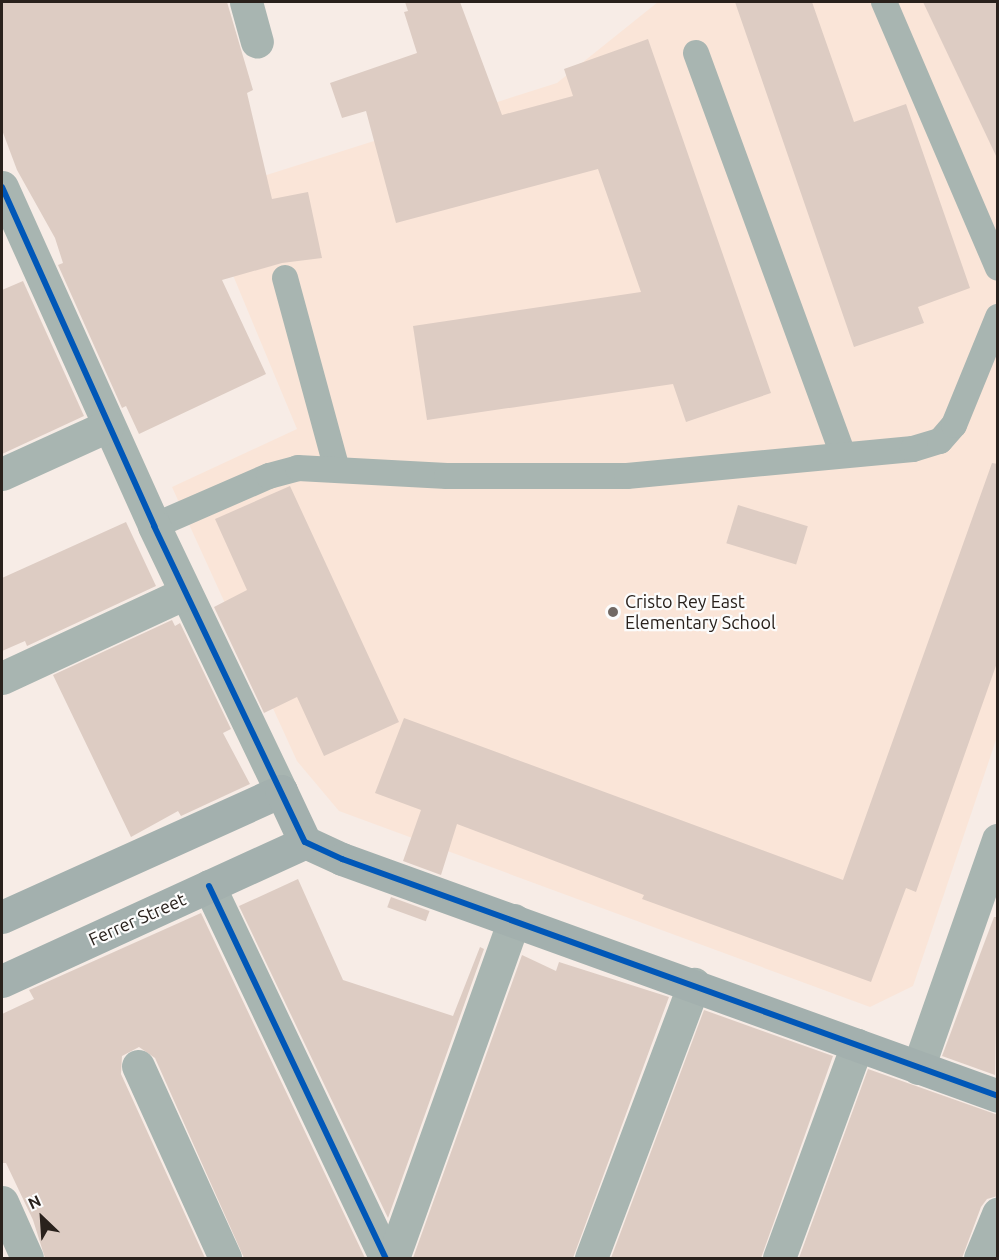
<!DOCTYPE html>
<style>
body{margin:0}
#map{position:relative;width:999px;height:1260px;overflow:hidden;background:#f7ece6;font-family:Ubuntu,sans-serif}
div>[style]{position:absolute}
.built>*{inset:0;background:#fae5d8}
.building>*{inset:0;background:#ddccc3;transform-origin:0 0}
.lane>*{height:26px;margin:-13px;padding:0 13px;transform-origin:13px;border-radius:13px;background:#a8b5b1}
.street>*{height:33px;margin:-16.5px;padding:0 16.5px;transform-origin:16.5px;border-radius:16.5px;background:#a8b5b1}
.secondary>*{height:33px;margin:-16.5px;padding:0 16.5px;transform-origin:16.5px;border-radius:16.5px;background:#a3b0ae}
.cycleway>*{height:6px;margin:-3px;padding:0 3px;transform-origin:3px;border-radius:3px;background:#0057b8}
.dots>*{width:16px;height:16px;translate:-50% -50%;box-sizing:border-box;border:3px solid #fcfcfc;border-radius:50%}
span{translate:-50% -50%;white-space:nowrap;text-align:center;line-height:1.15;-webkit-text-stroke:4.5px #fcfcfc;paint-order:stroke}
.poi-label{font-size:18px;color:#29211c}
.left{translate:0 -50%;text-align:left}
.street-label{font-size:18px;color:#29211c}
.frame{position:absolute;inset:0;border:3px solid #29211c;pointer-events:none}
.north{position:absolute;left:12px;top:1188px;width:60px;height:60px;-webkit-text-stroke:4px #fcfcfc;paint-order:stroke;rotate:335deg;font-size:16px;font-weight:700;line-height:24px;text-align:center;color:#29211c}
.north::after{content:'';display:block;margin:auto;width:21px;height:27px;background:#29211c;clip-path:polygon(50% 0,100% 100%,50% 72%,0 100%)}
</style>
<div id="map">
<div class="built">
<div style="clip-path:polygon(658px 2px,997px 2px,997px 737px,913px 986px,870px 1007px,339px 811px,297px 761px,172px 487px,297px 429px,200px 196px,557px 83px)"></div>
</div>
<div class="building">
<div style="clip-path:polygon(2px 2px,227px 2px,253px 90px,247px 93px,272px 199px,308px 192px,322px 258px,282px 263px,222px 280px,266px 374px,139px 434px,126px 406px,122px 408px,58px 265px,63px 263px,55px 238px,17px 170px,2px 130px)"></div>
<div style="clip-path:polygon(405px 2px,460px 2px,502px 115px,573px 96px,564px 69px,648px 39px,771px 393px,686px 422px,673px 384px,427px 420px,413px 326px,641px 292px,598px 169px,396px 223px,366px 111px,342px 118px,330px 83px,417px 53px,404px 12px,408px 11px)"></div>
<div style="clip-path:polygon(735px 2px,812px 2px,854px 122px,906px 104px,970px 288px,918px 307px,924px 323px,854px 347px)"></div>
<div style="clip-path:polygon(923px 2px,998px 2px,998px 160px)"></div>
<div style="clip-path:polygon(23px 281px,84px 416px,2px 454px,2px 290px)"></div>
<div style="clip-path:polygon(992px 463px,998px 464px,998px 660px,916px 892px,906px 888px,871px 982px,642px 899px,644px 895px,457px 824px,441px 875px,403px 861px,421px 810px,375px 793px,404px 718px,843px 880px)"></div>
<div style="clip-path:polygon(290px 486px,399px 722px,324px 756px,297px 697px,264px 713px,214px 607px,247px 590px,215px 519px)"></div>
<div style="left:738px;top:505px;width:73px;height:40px;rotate:17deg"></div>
<div style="clip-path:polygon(126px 522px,156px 586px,27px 646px,25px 641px,2px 651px,2px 578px)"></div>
<div style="clip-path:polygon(172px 620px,175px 626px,180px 623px,231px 729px,223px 733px,250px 784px,181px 816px,178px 811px,131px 837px,53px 675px)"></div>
<div style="clip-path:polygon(298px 879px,343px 980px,453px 1016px,480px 947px,484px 949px,388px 1218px,239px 906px)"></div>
<div style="left:391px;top:897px;width:41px;height:11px;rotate:20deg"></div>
<div style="clip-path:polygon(201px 913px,365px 1258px,244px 1258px,155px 1058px,139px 1047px,122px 1056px,121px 1074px,205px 1258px,45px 1258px,33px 1220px,6px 1163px,2px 1163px,2px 1014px,34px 999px,29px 990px)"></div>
<div style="clip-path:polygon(994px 917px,998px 917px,995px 1075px,942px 1056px)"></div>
<div style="clip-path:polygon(522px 955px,556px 971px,559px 962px,669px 997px,573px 1258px,413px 1258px)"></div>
<div style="clip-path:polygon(704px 1010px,833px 1056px,761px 1258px,611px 1258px)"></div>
<div style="clip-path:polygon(868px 1069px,998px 1115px,998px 1196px,987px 1199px,981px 1207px,962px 1258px,799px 1258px)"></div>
</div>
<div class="lane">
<div style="left:884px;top:2px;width:289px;rotate:66.8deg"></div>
<div style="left:696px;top:53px;width:428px;rotate:69.9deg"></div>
<div style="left:285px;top:278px;width:198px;rotate:74.8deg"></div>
<div style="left:154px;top:526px;width:125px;rotate:-23.5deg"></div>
<div style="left:269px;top:476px;width:30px;rotate:-15deg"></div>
<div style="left:298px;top:468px;width:149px;rotate:3.1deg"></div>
<div style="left:447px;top:476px;width:180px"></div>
<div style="left:627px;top:476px;width:287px;rotate:-5.4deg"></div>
<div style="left:913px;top:449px;width:28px;rotate:-17deg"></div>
<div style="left:940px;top:441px;width:21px;rotate:-49deg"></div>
<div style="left:954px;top:425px;width:117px;rotate:-67.8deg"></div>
</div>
<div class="street">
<div style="left:246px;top:2px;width:41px;rotate:74.6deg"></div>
<div style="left:2px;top:187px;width:372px;rotate:65.8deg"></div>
<div style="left:154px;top:526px;width:294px;rotate:64.4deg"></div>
<div style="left:2px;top:474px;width:116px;rotate:-24.4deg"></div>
<div style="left:2px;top:678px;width:202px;rotate:-24.9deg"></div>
<div style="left:209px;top:886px;width:412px;rotate:64.6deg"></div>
<div style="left:138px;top:1066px;width:211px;rotate:65.6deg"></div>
<div style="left:918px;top:1068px;width:242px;rotate:-70.7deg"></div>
<div style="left:2px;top:1202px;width:61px;rotate:65.9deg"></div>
<div style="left:393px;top:1258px;width:359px;rotate:-70.3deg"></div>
<div style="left:591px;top:1258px;width:293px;rotate:-69.4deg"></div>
<div style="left:779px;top:1258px;width:227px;rotate:-69.9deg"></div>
<div style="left:980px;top:1258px;width:48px;rotate:-67.8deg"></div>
</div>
<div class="secondary">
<div style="left:2px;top:917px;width:306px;rotate:-24.3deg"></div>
<div style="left:281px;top:791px;width:56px;rotate:64.8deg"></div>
<div style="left:305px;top:842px;width:41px;rotate:24.7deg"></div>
<div style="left:342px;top:859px;width:697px;rotate:19.86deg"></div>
<div style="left:2px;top:981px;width:333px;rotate:-24.6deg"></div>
</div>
<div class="cycleway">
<div style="left:2px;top:187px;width:372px;rotate:65.8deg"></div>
<div style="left:154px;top:526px;width:350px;rotate:64.5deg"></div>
<div style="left:305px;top:842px;width:41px;rotate:24.7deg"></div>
<div style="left:342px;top:859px;width:697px;rotate:19.86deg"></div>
<div style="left:209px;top:886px;width:412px;rotate:64.6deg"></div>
</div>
<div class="dots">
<div style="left:613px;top:612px;background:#716863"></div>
</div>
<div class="poi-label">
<span class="left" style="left:625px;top:612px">Cristo Rey East<br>Elementary School</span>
</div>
<div class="street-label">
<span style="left:137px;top:919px;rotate:-24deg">Ferrer Street</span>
</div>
<div class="frame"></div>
<div class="north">N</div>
</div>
